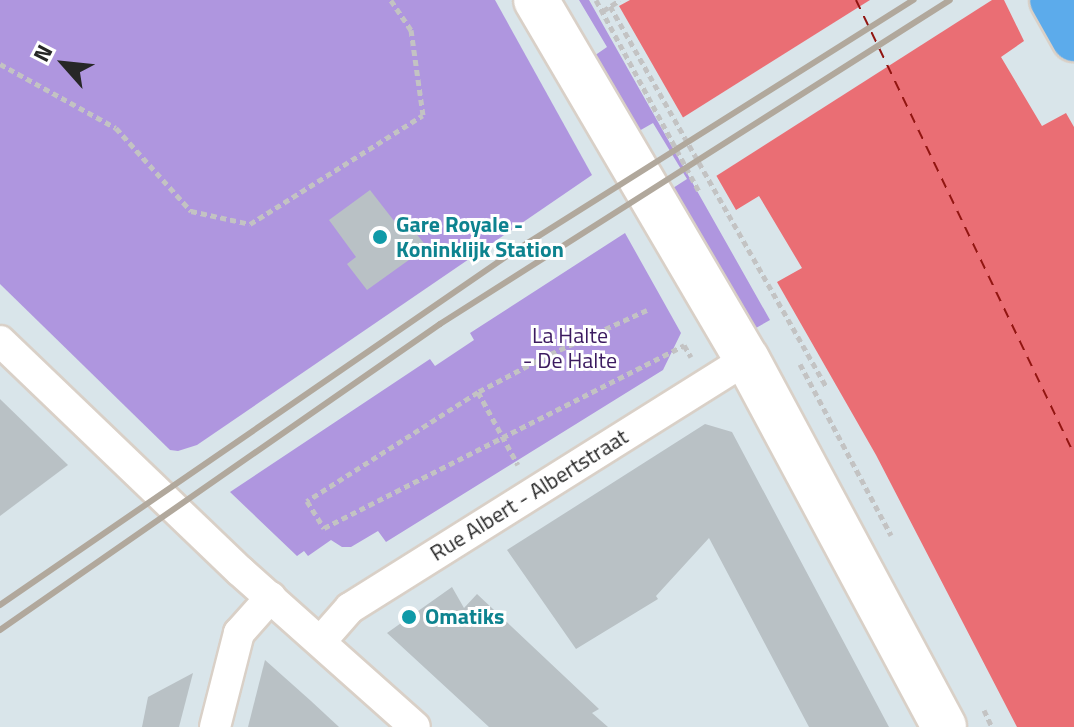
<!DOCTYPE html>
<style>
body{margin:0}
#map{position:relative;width:1074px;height:727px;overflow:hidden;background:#d9e5ea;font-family:"Titillium Web",sans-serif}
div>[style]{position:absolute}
.green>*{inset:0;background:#af96df}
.water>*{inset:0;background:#ea6e74}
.pier>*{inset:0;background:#d9e5ea}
.ferry>*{height:2px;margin-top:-1px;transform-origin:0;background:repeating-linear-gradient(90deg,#911511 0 10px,transparent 0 18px)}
.building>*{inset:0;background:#b9c1c5}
.path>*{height:5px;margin-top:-2.5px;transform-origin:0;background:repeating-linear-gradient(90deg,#c3c3c3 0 6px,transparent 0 10px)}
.roads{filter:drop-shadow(2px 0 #d9d0c7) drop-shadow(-2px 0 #d9d0c7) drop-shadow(0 2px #d9d0c7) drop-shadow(0 -2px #d9d0c7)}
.street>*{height:30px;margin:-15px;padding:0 15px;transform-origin:15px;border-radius:15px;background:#fff}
.secondary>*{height:44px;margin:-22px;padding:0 22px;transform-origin:22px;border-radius:22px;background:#fff}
.primary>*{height:44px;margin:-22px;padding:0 22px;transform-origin:22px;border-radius:22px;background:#5cabeb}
.rail>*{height:6px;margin:-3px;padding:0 3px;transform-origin:3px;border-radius:3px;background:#b1a89c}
.dots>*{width:22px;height:22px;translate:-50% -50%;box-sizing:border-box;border:4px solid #fff;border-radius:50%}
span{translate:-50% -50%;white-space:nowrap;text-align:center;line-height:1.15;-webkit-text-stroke:6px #fff;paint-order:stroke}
.culture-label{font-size:22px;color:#0d838f;font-weight:700}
.left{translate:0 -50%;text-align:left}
.park-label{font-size:22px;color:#3c1b60}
.street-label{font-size:22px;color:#272727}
.north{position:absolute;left:24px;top:24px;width:80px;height:80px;-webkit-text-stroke:6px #fff;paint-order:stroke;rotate:297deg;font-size:22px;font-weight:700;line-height:32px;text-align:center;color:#272727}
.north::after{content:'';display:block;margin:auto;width:28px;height:36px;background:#272727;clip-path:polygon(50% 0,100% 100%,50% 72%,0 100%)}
</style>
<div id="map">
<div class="green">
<div style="clip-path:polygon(0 0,495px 0,592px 175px,197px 445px,178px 451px,170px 450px,0 284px)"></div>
<div style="clip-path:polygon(579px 0,589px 0,770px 320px,756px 328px,673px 188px,687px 179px,653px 123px,639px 131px,594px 56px,607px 47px)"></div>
<div style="clip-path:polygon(625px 233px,681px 333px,663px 370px,386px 542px,378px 531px,351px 547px,342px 547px,331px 540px,308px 556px,304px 551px,297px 556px,230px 492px,430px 359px,435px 366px,474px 340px,470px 333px)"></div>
</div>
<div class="water">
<div style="clip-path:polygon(630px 0,1004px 0,1024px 41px,1001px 57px,1042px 126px,1066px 113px,1074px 127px,1074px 727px,1017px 727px,876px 455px,777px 282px,802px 268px,759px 196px,736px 210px,619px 6px)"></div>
</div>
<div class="pier">
<div style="clip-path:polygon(870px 0,992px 0,713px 178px,679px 120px)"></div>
</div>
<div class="ferry">
<div style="left:856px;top:0;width:504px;rotate:64.35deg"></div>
</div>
<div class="building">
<div style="clip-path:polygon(370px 190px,398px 226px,406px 221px,427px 247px,367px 290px,347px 264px,356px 257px,329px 220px)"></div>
<div style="clip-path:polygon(0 399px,68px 465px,0 516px)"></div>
<div style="clip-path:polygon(705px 424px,732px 432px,889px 727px,809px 727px,709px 538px,656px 596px,658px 599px,576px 649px,507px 550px)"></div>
<div style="clip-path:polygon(452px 587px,464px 608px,477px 594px,599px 709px,592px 713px,608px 727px,489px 727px,387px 633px)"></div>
<div style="clip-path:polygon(265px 660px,311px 701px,339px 727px,248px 727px)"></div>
<div style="clip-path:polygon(193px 673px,179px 727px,142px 727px,148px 697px)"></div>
</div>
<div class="path">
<div style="left:596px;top:0;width:219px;rotate:61.7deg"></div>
<div style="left:610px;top:6px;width:437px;rotate:60.4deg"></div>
<div style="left:603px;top:11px;width:20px;rotate:-33deg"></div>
<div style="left:0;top:64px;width:132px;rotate:28.9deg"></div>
<div style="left:116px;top:128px;width:112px;rotate:47.9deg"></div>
<div style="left:191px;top:211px;width:60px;rotate:12.4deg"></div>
<div style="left:250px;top:224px;width:204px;rotate:-32.2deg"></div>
<div style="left:423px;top:115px;width:86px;rotate:-98deg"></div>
<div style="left:411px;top:30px;width:36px;rotate:-124deg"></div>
<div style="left:647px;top:310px;width:111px;rotate:155.5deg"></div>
<div style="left:546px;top:356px;width:77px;rotate:152.1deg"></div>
<div style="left:478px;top:392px;width:203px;rotate:147.5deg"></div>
<div style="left:307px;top:501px;width:32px;rotate:58deg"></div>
<div style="left:324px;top:528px;width:404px;rotate:-26.9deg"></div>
<div style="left:684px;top:345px;width:14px;rotate:60deg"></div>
<div style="left:800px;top:364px;width:194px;rotate:62deg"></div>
<div style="left:478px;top:392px;width:83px;rotate:61.3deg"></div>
<div style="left:984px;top:710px;width:19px;rotate:65deg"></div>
</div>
<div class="roads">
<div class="street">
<div style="left:0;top:341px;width:332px;rotate:43.8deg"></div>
<div style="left:240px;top:571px;width:234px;rotate:41.7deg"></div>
<div style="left:321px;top:641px;width:44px;rotate:-48.7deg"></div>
<div style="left:350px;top:608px;width:469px;rotate:-32.1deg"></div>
<div style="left:215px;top:727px;width:97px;rotate:-75.7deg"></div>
<div style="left:239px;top:633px;width:48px;rotate:-48.4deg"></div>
</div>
<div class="secondary">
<div style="left:536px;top:0;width:416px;rotate:59.6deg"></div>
<div style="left:747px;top:359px;width:417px;rotate:61.8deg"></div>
</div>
<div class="primary">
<div style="left:1052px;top:0;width:45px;rotate:60.6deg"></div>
</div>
</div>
<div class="rail">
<div style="left:0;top:605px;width:619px;rotate:-34.54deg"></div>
<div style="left:510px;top:254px;width:477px;rotate:-32.2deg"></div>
<div style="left:0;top:630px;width:536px;rotate:-34.82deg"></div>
<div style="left:440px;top:324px;width:604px;rotate:-32.43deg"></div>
</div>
<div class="dots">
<div style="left:380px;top:237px;background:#0f9aa8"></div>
<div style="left:409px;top:617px;background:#0f9aa8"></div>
</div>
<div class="culture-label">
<span class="left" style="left:396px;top:237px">Gare Royale -<br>Koninklijk Station</span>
<span class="left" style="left:425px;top:617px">Omatiks</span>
</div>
<div class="park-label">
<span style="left:570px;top:348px">La Halte<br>- De Halte</span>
</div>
<div class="street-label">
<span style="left:529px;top:495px;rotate:-32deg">Rue Albert - Albertstraat</span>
</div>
<div class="north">N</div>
</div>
